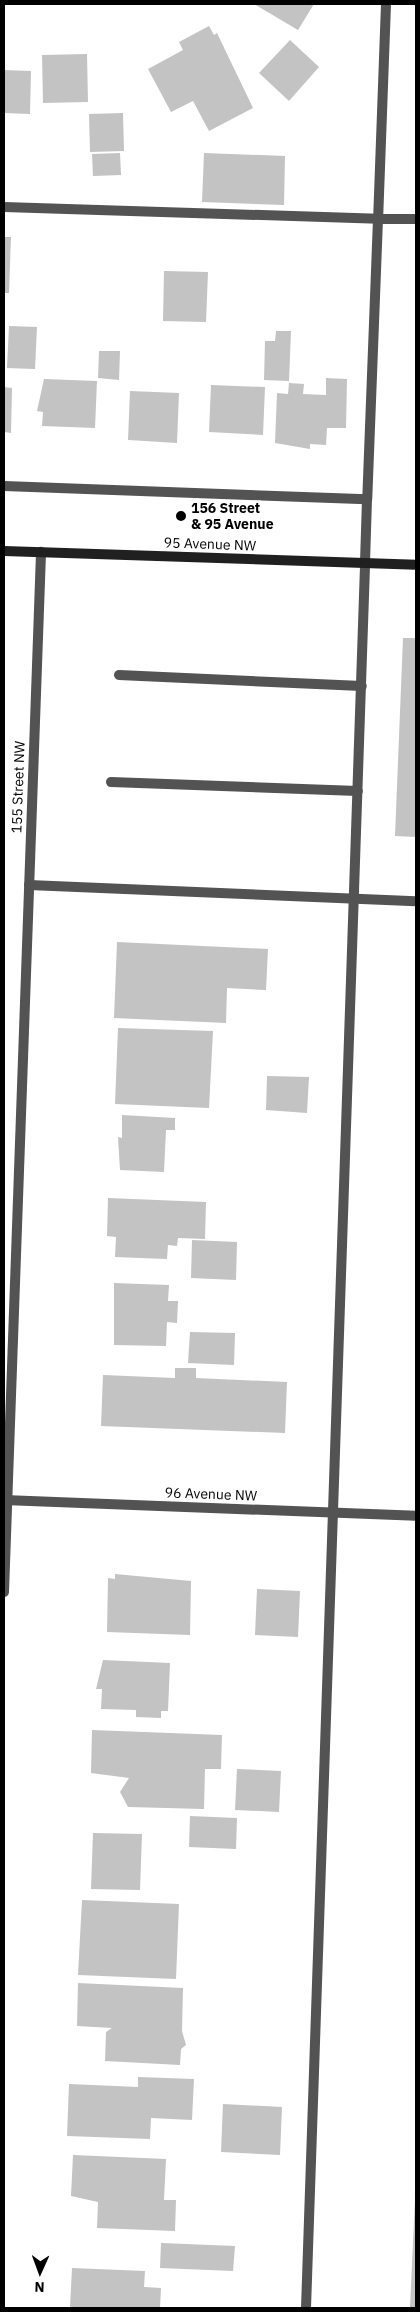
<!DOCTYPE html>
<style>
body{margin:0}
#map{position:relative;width:420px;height:2312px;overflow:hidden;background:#fff;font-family:"IBM Plex Sans",sans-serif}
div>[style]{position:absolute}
.building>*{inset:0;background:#c3c3c3}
.service>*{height:10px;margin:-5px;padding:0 5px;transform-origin:5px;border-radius:5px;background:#535353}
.minor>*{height:10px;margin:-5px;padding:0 5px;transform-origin:5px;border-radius:5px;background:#535353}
.secondary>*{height:10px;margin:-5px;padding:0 5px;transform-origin:5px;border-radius:5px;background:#202020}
.dots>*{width:14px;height:14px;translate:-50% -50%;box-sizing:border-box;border:2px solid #fff;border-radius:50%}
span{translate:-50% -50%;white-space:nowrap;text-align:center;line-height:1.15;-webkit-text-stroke:5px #fff;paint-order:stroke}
.poi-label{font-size:14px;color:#000;font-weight:700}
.left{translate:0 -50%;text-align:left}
.street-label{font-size:14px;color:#000}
.frame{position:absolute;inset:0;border:5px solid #000;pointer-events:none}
.north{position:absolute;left:15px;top:2247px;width:50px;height:50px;-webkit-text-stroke:4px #fff;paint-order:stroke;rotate:182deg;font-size:14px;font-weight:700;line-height:20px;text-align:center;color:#000}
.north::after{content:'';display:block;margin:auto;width:18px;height:22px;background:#000;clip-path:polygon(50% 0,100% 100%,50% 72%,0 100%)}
</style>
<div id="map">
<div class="building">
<div style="clip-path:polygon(254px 4px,314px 4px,298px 30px)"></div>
<div style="clip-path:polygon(209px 26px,214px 35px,217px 33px,253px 108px,209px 131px,193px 101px,171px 112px,148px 69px,183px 50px,179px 42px)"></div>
<div style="clip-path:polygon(290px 40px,319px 67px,289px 101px,259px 73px)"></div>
<div style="clip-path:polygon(87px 54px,88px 102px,43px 103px,42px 55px)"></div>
<div style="clip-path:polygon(4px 70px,31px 71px,30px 114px,4px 113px)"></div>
<div style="clip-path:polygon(123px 113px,124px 151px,90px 152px,89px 114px)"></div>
<div style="clip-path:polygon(120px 153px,121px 175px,93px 176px,92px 154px)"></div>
<div style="clip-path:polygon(204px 153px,285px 156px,284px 205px,202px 202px)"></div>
<div style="clip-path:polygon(4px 237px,11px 237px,9px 293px,4px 293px)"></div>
<div style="clip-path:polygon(164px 271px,208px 272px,206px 322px,163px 321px)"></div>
<div style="clip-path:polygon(9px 326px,37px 327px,35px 369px,7px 368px)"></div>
<div style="clip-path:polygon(276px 331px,291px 331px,289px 381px,264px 380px,265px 341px,275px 341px)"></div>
<div style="clip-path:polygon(99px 351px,120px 351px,119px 380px,98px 378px)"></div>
<div style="clip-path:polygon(326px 378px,347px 379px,346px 428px,327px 428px,326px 445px,310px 444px,310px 449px,275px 443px,277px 393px,288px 394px,289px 383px,304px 384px,303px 394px,326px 395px)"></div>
<div style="clip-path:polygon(44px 379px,97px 381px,95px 428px,42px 426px,43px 412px,37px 411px)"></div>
<div style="clip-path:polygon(211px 385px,265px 387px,263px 435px,209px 432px)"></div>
<div style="clip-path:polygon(4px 387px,12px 388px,11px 433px,4px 432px)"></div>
<div style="clip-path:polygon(130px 391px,179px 393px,177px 443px,128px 440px)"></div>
<div style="clip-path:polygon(403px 638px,416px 638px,416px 837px,395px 836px)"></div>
<div style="clip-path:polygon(117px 942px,268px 949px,266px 990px,227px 988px,226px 1023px,114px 1018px)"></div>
<div style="clip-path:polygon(118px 1028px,213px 1031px,209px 1108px,115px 1104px)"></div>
<div style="clip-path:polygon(267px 1076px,309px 1077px,307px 1113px,266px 1110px)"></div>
<div style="clip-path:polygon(122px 1115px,175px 1118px,175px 1130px,166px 1130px,164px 1172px,120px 1170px,118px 1137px,122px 1138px)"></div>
<div style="clip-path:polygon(108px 1198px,206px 1202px,205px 1239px,178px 1238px,177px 1246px,168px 1245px,167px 1259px,115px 1257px,116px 1237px,107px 1236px)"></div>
<div style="clip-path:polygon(192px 1240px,237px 1242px,236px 1280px,191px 1278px)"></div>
<div style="clip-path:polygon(114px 1283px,169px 1285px,168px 1301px,178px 1301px,177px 1323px,167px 1322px,166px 1346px,114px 1345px)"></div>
<div style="clip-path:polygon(190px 1332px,235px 1333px,234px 1365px,188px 1363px)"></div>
<div style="clip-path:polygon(175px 1368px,196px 1368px,196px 1378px,287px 1382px,285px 1433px,101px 1426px,103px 1375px,175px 1378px)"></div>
<div style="clip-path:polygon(115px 1574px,191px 1581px,190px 1635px,107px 1632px,108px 1578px,115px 1579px)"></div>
<div style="clip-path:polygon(257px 1589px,300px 1591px,298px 1637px,255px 1635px)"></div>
<div style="clip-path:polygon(103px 1660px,170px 1663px,168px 1711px,161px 1711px,161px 1718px,136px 1717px,136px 1710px,101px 1709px,102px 1689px,96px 1689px)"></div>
<div style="clip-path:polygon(92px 1730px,222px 1735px,221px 1769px,205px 1769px,204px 1809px,128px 1807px,120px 1792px,129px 1778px,91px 1773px)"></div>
<div style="clip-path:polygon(237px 1769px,281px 1771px,279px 1812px,235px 1810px)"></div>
<div style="clip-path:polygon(190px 1816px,237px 1818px,236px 1849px,189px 1847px)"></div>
<div style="clip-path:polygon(93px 1833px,142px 1834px,140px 1890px,91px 1889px)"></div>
<div style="clip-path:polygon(82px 1900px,179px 1904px,176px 1979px,78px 1975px)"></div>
<div style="clip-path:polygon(78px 1983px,183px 1988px,182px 2031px,186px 2045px,181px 2049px,180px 2065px,105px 2061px,106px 2032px,112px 2028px,77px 2026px)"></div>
<div style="clip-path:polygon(138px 2077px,194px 2079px,192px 2120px,151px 2118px,150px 2139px,67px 2136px,69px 2084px,138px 2087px)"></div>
<div style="clip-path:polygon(223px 2104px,282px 2107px,280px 2155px,221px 2152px)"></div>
<div style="clip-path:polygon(73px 2155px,166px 2159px,164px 2200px,176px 2200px,175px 2231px,97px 2228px,98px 2202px,71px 2196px)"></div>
<div style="clip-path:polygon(415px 2198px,416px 2308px,410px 2308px)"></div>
<div style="clip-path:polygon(161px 2243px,235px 2246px,233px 2271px,160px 2268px)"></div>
<div style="clip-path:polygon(72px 2268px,145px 2271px,144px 2287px,161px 2288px,160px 2308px,70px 2308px)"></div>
</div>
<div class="service">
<div style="left:386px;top:4px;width:215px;rotate:92.1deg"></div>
<div style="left:378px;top:219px;width:38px"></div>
<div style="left:4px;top:207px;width:374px;rotate:1.8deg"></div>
<div style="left:378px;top:219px;width:280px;rotate:92.2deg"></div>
<div style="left:119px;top:675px;width:243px;rotate:2.6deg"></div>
<div style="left:111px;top:782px;width:247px;rotate:2.1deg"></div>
<div style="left:29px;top:885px;width:387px;rotate:2.4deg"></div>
<div style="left:306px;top:2308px;width:1746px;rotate:-88.06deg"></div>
</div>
<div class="minor">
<div style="left:4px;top:486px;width:363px;rotate:2.1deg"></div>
<div style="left:367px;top:499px;width:64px;rotate:91.8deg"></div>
<div style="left:4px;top:1500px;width:412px;rotate:2.2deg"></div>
<div style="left:4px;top:1592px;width:1041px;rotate:-87.96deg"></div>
</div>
<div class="secondary">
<div style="left:4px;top:551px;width:412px;rotate:1.9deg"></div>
</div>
<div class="dots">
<div style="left:181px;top:516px;background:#000"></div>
</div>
<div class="poi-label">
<span class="left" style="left:191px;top:516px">156 Street<br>&amp; 95 Avenue</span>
</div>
<div class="street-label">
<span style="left:210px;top:544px;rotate:2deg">95 Avenue NW</span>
<span style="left:18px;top:787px;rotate:-88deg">155 Street NW</span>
<span style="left:211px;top:1494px;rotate:2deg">96 Avenue NW</span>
</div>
<div class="frame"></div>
<div class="north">N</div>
</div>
